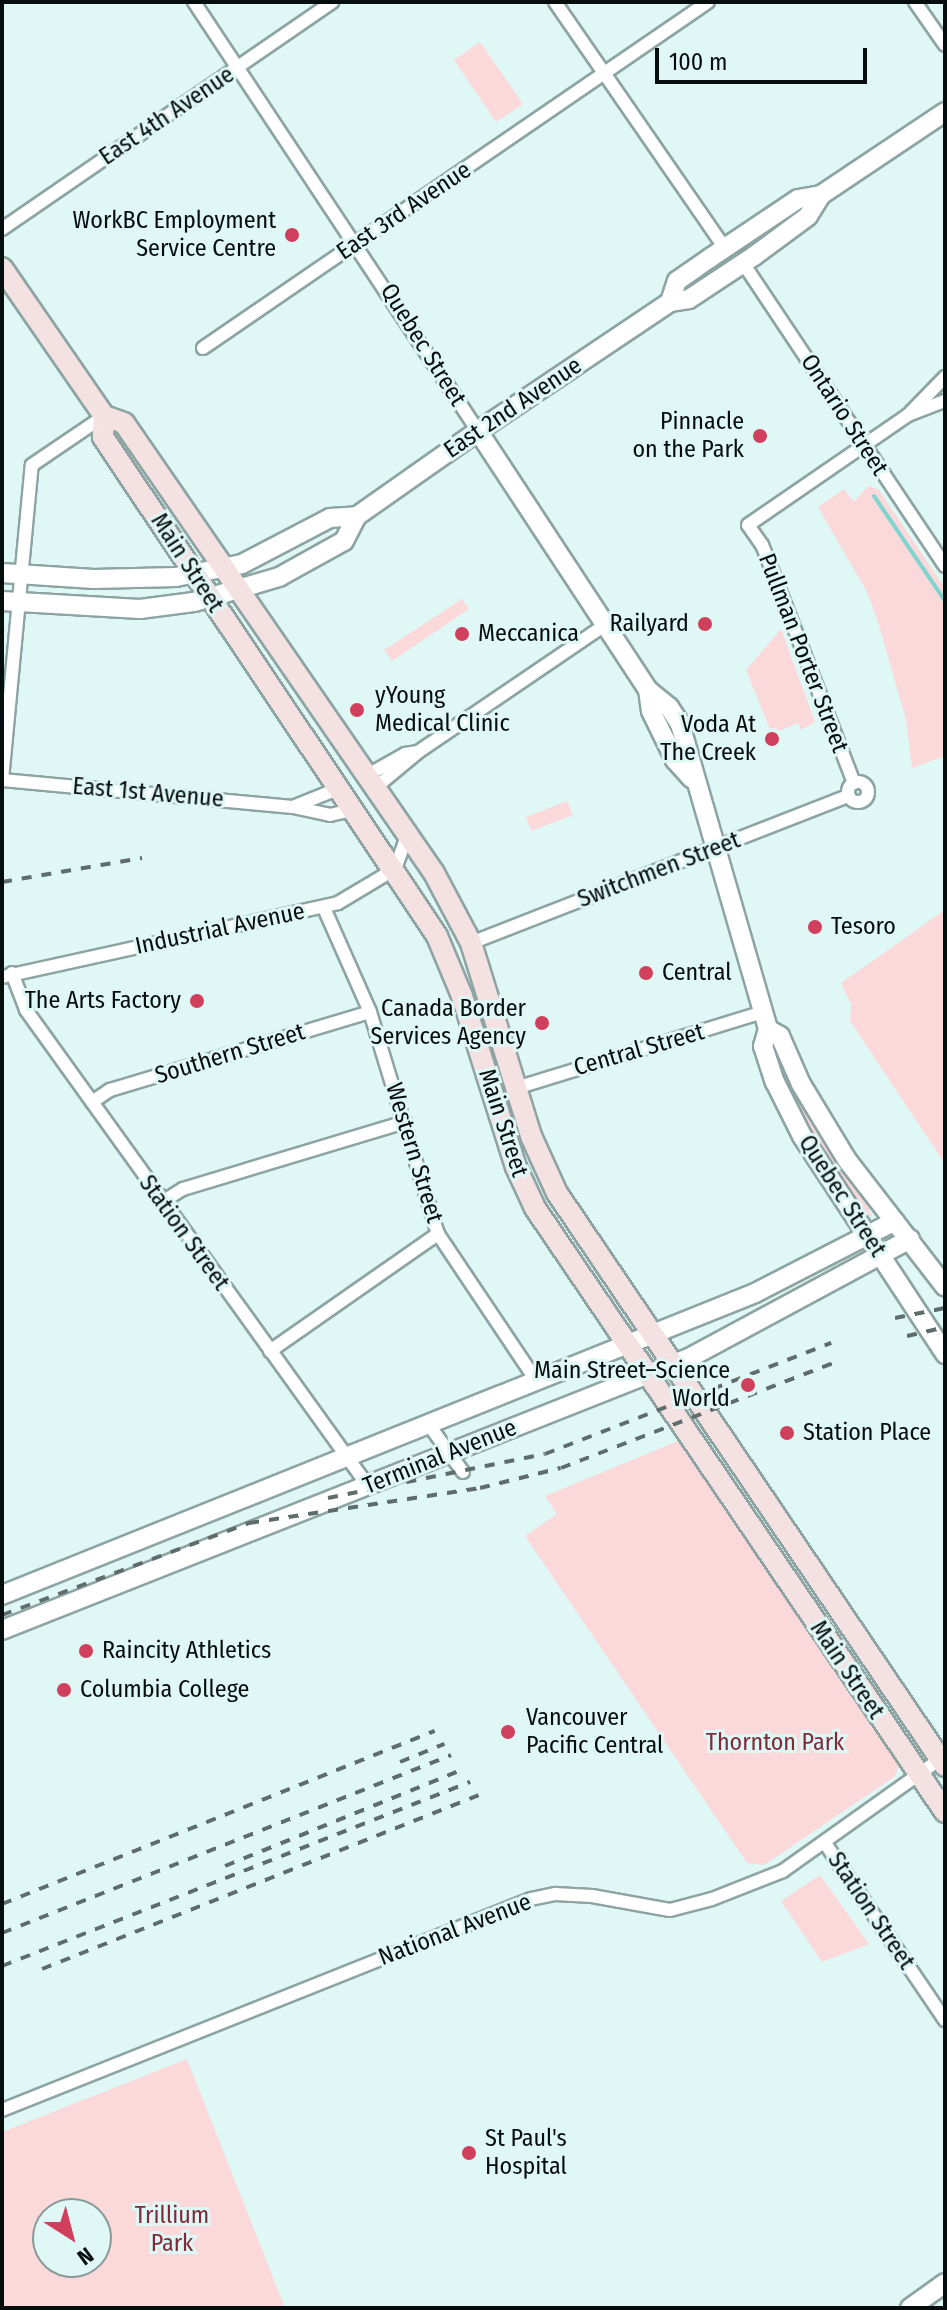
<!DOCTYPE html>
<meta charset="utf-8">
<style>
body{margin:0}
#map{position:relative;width:947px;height:2310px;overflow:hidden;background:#dff7f5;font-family:"Fira Sans Condensed",sans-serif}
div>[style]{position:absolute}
.green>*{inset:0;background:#fbd8da}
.stream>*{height:4px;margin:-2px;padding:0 2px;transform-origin:2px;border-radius:2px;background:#7ed4cf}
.roads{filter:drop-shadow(2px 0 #8da4a3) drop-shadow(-2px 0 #8da4a3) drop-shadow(0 2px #8da4a3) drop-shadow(0 -2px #8da4a3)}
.minor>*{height:12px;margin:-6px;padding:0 6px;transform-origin:6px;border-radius:6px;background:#fff}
.minor>.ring{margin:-6px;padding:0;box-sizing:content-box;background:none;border:12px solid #fff;border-radius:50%}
.secondary>*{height:18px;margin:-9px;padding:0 9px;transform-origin:9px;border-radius:9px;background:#fff}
.primary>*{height:20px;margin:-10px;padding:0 10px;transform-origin:10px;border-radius:10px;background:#f4e2e3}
.rail>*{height:4px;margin-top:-2px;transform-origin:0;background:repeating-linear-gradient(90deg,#5e6c6b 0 10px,transparent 0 20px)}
.dots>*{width:22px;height:22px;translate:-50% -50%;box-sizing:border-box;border:4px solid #dff7f5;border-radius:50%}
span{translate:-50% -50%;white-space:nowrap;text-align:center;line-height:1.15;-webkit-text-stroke:6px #dff7f5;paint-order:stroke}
.street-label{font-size:24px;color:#060e0d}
.poi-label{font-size:24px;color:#060e0d}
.right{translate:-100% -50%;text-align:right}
.left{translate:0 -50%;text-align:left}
.park-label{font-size:24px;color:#7f2c3a}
.frame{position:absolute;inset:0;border:4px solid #060e0d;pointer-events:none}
.north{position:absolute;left:32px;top:2198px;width:80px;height:80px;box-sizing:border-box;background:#dff7f5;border:2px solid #889a98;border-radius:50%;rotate:144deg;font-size:22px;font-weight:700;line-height:32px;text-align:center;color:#060e0d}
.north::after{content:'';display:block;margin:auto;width:28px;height:36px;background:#d0405c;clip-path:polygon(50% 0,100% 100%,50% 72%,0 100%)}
.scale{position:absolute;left:655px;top:48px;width:212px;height:36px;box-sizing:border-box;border:4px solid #060e0d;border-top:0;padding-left:10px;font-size:24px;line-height:28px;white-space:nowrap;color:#060e0d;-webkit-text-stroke:6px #dff7f5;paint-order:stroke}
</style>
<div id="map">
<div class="green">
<div style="clip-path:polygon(480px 42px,523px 104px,496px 122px,454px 60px)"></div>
<div style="clip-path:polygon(868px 486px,878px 489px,945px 588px,945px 756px,912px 768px,906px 720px,879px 625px,867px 592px,818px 507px,844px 489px,854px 502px)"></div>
<div style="clip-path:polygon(462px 599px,469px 609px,392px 661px,384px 650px)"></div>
<div style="clip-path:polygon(781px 629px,815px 722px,801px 730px,798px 723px,772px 734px,746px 670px)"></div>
<div style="clip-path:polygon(567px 801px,573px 815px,531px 831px,526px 817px)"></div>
<div style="clip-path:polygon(945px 910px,945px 1164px,850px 1021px,851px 1004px,841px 983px)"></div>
<div style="clip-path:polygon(801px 1102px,865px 1201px,872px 1216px,867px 1217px,820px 1146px,797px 1106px)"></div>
<div style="clip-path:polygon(678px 1441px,899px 1766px,894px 1777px,764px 1865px,747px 1863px,525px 1536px,557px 1514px,545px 1496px)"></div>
<div style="clip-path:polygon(820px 1875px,869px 1944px,822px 1962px,781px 1901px)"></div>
<div style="clip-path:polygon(evenodd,187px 2059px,285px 2308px,2px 2308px,2px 2132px,187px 2059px,96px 2214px,96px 2262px,48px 2262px,48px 2214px,96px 2214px)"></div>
</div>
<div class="stream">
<div style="left:874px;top:496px;width:127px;rotate:55.9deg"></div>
</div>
<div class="roads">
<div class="minor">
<div style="left:194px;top:2px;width:514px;rotate:56.5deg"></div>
<div style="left:555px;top:2px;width:299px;rotate:55.4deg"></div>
<div style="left:915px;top:2px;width:52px;rotate:55.1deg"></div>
<div style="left:2px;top:229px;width:401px;rotate:-34.5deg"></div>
<div style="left:743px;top:263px;width:364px;rotate:56.3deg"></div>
<div style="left:203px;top:348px;width:612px;rotate:-34.42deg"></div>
<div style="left:911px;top:412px;width:49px;rotate:-45.8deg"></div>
<div style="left:366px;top:776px;width:45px;rotate:-29.4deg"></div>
<div style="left:405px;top:754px;width:13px;rotate:-9deg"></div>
<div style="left:2px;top:780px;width:316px;rotate:-84.6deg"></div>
<div style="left:32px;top:465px;width:87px;rotate:-34.2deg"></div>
<div style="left:2px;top:780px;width:292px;rotate:5.3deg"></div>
<div style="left:293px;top:807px;width:38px;rotate:12deg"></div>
<div style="left:330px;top:815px;width:26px;rotate:-13deg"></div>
<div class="ring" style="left:848px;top:782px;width:8px;height:8px"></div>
<div style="left:854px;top:783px;width:255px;rotate:-111.1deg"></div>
<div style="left:762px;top:545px;width:24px;rotate:-125deg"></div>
<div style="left:748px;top:525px;width:194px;rotate:-34.5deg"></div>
<div style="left:908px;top:415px;width:40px;rotate:-21deg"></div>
<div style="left:375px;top:788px;width:56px;rotate:-39.9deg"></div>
<div style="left:418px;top:752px;width:227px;rotate:-34.2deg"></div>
<div style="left:295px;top:806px;width:48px;rotate:-21.8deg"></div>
<div style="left:324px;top:908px;width:114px;rotate:66.1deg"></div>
<div style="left:370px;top:1012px;width:232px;rotate:73deg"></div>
<div style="left:438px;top:1234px;width:178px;rotate:56.2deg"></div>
<div style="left:471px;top:943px;width:405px;rotate:-21.3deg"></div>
<div style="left:12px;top:973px;width:40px;rotate:69deg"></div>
<div style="left:26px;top:1010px;width:586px;rotate:54.3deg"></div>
<div style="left:2px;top:977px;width:344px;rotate:-12.4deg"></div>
<div style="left:338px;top:903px;width:66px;rotate:-30.8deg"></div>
<div style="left:395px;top:869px;width:37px;rotate:-70deg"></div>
<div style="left:516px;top:1088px;width:258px;rotate:-17.1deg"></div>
<div style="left:92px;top:1102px;width:22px;rotate:-34deg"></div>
<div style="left:110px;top:1090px;width:271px;rotate:-16.7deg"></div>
<div style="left:162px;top:1202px;width:25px;rotate:-32deg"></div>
<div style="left:183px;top:1189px;width:232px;rotate:-16.8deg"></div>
<div style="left:270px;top:1351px;width:205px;rotate:-34.9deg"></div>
<div style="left:429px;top:1425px;width:58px;rotate:54.1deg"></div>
<div style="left:825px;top:1843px;width:214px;rotate:55.9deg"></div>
<div style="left:2px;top:2110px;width:570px;rotate:-21.75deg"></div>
<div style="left:531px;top:1899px;width:25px;rotate:-12deg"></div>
<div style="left:555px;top:1894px;width:37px;rotate:3deg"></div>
<div style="left:592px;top:1896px;width:79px;rotate:10.2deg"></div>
<div style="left:670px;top:1910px;width:43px;rotate:-14.7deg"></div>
<div style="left:712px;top:1899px;width:76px;rotate:-21.5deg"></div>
<div style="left:783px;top:1871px;width:198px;rotate:-35.5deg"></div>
</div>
<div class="secondary">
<div style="left:670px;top:302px;width:22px;rotate:-72deg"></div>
<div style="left:677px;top:281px;width:40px;rotate:-34.9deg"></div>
<div style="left:710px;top:258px;width:106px;rotate:-33.8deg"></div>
<div style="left:798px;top:199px;width:23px;rotate:-10deg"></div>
<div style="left:821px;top:195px;width:149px;rotate:-33.8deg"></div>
<div style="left:478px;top:431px;width:310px;rotate:56.7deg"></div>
<div style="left:648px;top:690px;width:27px;rotate:39deg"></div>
<div style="left:669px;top:707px;width:20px;rotate:57deg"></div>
<div style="left:680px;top:724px;width:317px;rotate:73.9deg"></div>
<div style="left:768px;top:1029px;width:18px;rotate:106deg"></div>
<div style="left:763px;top:1046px;width:38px;rotate:72deg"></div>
<div style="left:775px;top:1082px;width:60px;rotate:63.4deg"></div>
<div style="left:802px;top:1136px;width:261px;rotate:56.7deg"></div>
<div style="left:2px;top:573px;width:92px;rotate:3.7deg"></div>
<div style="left:94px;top:579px;width:82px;rotate:-1.4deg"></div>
<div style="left:176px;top:577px;width:67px;rotate:-11.1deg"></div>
<div style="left:242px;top:564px;width:99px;rotate:-27.6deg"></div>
<div style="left:330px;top:518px;width:27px;rotate:-4deg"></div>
<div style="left:2px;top:601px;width:138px;rotate:3.3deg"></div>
<div style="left:140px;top:609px;width:54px;rotate:-7.4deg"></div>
<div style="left:194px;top:602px;width:89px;rotate:-16.4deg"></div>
<div style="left:279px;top:577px;width:74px;rotate:-29deg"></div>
<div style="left:344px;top:541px;width:28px;rotate:-63deg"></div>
<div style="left:357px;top:516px;width:148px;rotate:-35.1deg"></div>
<div style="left:478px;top:431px;width:231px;rotate:-33.9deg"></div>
<div style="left:670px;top:302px;width:19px;rotate:-9deg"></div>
<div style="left:689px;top:299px;width:78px;rotate:-33.5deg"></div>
<div style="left:754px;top:256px;width:67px;rotate:-36.5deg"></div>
<div style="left:808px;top:216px;width:25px;rotate:-58deg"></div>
<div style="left:648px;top:690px;width:21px;rotate:82deg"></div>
<div style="left:651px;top:711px;width:55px;rotate:63.9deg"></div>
<div style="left:675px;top:760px;width:25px;rotate:48deg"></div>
<div style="left:768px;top:1029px;width:14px;rotate:30deg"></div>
<div style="left:780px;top:1036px;width:52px;rotate:66.4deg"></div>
<div style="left:801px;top:1084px;width:89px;rotate:58.8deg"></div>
<div style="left:847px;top:1160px;width:160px;rotate:52.3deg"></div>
<div style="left:2px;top:1595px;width:811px;rotate:-21.85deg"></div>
<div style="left:755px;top:1293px;width:157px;rotate:-27.2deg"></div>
<div style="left:2px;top:1630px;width:739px;rotate:-21.6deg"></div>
<div style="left:689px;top:1358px;width:251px;rotate:-28.3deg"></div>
<div style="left:910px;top:2308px;width:43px;rotate:-35.5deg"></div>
</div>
<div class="primary">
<div style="left:2px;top:268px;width:180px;rotate:55.4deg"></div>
<div style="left:104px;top:416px;width:21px;rotate:19deg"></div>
<div style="left:124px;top:423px;width:546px;rotate:55.44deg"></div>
<div style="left:434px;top:873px;width:79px;rotate:62.1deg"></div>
<div style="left:471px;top:943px;width:202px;rotate:72.7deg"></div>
<div style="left:531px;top:1136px;width:63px;rotate:65.5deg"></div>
<div style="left:557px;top:1193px;width:692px;rotate:55.9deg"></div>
<div style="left:104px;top:416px;width:21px;rotate:93deg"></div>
<div style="left:103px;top:437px;width:600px;rotate:56.2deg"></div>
<div style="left:437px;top:936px;width:65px;rotate:67.4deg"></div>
<div style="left:462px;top:996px;width:179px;rotate:72.5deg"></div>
<div style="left:516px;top:1167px;width:45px;rotate:65.1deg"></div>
<div style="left:535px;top:1208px;width:730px;rotate:55.83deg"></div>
</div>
</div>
<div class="rail">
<div style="left:2px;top:882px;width:142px;rotate:-9.7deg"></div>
<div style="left:895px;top:1318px;width:51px;rotate:-11.3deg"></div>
<div style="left:907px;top:1336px;width:39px;rotate:-13deg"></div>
<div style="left:328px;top:1498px;width:221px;rotate:-11.5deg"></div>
<div style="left:545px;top:1454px;width:307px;rotate:-21.2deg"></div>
<div style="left:2px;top:1615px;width:264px;rotate:-20.4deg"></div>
<div style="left:249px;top:1523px;width:234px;rotate:-8.6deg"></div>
<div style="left:480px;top:1488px;width:83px;rotate:-13.9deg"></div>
<div style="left:561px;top:1468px;width:297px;rotate:-21.1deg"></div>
<div style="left:400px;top:1762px;width:48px;rotate:-22.2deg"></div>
<div style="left:225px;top:1866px;width:256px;rotate:-22.1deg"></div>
<div style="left:2px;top:1904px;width:466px;rotate:-21.8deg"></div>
<div style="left:2px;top:1933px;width:483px;rotate:-21.6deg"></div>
<div style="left:2px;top:1966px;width:503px;rotate:-21.46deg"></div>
<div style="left:42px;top:1969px;width:470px;rotate:-21.7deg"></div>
</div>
<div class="dots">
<div style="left:292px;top:235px;background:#d0405c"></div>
<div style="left:760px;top:436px;background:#d0405c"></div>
<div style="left:705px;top:624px;background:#d0405c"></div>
<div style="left:462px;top:634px;background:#d0405c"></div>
<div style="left:357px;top:710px;background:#d0405c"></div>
<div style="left:772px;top:739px;background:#d0405c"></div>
<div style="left:815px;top:927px;background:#d0405c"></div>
<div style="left:646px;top:973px;background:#d0405c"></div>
<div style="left:197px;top:1001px;background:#d0405c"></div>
<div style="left:542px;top:1023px;background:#d0405c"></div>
<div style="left:748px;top:1385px;background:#d0405c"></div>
<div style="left:787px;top:1433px;background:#d0405c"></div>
<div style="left:86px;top:1651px;background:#d0405c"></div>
<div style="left:64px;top:1690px;background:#d0405c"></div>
<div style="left:508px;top:1732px;background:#d0405c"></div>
<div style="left:469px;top:2153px;background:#d0405c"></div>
</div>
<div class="street-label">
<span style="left:167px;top:116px;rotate:-34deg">East 4th Avenue</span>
<span style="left:404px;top:211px;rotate:-34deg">East 3rd Avenue</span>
<span style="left:423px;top:345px;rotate:58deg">Quebec Street</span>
<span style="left:513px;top:408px;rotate:-34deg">East 2nd Avenue</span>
<span style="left:844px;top:415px;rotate:57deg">Ontario Street</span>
<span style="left:187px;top:563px;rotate:57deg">Main Street</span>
<span style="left:803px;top:653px;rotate:69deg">Pullman Porter Street</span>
<span style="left:148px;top:793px;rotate:5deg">East 1st Avenue</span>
<span style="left:659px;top:870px;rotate:-21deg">Switchmen Street</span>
<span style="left:220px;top:929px;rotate:-12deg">Industrial Avenue</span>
<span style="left:639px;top:1050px;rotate:-16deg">Central Street</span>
<span style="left:230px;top:1054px;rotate:-17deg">Southern Street</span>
<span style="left:503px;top:1123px;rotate:72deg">Main Street</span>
<span style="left:414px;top:1153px;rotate:73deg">Western Street</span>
<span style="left:842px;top:1196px;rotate:57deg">Quebec Street</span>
<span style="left:184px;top:1233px;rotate:54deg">Station Street</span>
<span style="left:440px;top:1457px;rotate:-22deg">Terminal Avenue</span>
<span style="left:847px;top:1670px;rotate:56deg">Main Street</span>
<span style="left:871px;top:1911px;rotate:56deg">Station Street</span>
<span style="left:455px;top:1930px;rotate:-21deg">National Avenue</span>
</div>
<div class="poi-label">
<span class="right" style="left:276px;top:235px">WorkBC Employment<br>Service Centre</span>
<span class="right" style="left:744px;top:436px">Pinnacle<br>on the Park</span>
<span class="right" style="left:689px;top:624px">Railyard</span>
<span class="left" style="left:478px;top:634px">Meccanica</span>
<span class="left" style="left:375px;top:710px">yYoung<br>Medical Clinic</span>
<span class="right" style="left:756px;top:739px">Voda At<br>The Creek</span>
<span class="left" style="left:831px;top:927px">Tesoro</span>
<span class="left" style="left:662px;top:973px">Central</span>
<span class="right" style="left:181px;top:1001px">The Arts Factory</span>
<span class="right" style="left:526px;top:1023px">Canada Border<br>Services Agency</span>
<span class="right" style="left:730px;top:1385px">Main Street–Science<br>World</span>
<span class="left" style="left:803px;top:1433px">Station Place</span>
<span class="left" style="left:102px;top:1651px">Raincity Athletics</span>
<span class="left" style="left:80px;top:1690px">Columbia College</span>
<span class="left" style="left:526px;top:1732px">Vancouver<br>Pacific Central</span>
<span class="left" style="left:485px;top:2153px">St Paul's<br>Hospital</span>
</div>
<div class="park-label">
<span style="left:775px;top:1743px">Thornton Park</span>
<span style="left:172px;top:2230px">Trillium<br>Park</span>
</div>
<div class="frame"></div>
<div class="north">N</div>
<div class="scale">100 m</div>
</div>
